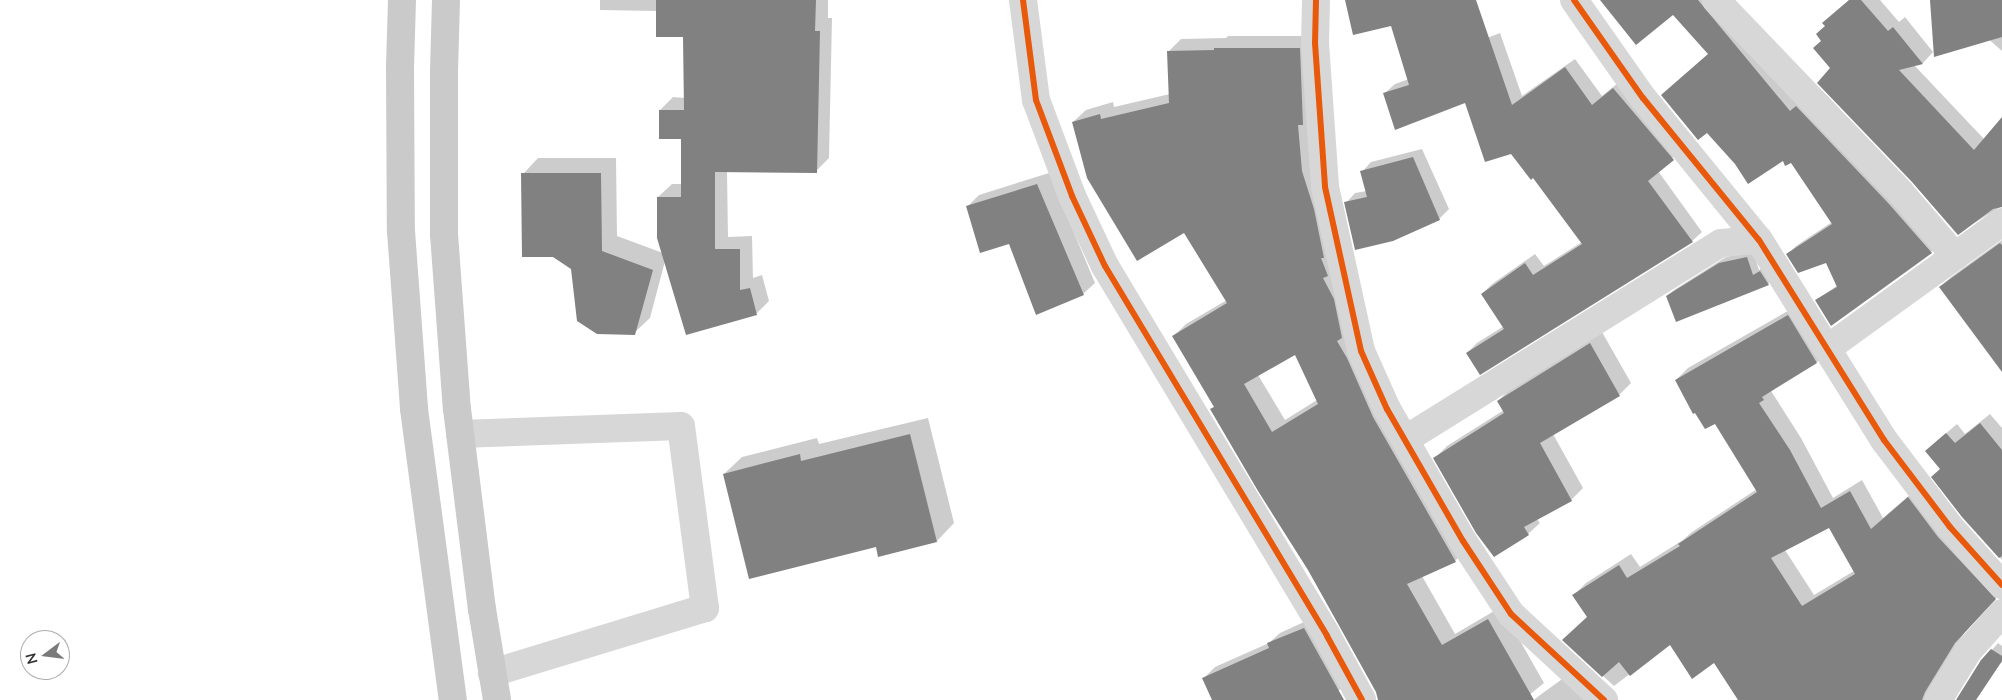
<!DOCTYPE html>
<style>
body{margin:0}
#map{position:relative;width:2002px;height:700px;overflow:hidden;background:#fff;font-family:Lato,sans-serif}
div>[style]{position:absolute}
.shadow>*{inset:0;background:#0003}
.building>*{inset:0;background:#818181}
.minor>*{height:28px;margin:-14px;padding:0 14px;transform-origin:14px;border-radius:14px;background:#d7d7d7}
.primary>*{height:28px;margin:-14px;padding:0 14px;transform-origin:14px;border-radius:14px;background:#cacaca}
.cycleway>*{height:6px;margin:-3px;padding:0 3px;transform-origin:3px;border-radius:3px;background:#e8590c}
span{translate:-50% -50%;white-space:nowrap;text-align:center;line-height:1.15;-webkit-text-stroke:5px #fff;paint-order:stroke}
.north{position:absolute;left:20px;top:630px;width:50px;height:50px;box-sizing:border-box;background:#fff;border:1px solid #adadad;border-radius:50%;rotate:255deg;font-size:14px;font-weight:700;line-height:20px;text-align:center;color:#333}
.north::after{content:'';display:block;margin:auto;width:18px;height:22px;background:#7a7a7a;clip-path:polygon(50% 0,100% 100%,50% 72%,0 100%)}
</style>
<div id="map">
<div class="shadow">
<div style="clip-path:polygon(600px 0,828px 0,828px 18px,832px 18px,829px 158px,816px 171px,727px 171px,728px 237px,752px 236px,753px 278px,762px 275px,769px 301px,756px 314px,665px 261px,650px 318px,634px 333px,572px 269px,523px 174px,538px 158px,616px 158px,617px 236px,663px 253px,658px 197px,672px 184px,682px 184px,682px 138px,660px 110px,673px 97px,685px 98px,685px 36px,657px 11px,600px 10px)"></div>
<div style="clip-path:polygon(1347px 0,1475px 0,1487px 38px,1500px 33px,1522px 96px,1575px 59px,1602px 96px,1623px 79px,1682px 149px,1658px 171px,1702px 232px,1692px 241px,1467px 353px,1477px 343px,1504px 326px,1482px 294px,1492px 284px,1535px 254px,1544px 266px,1582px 242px,1534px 177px,1466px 101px,1385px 93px,1395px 84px,1409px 79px,1392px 25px)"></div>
<div style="clip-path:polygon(1602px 0,1713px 0,1940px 244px,1931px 252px,1816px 300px,1838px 285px,1826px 261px,1788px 254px,1796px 246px,1832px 222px,1792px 161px,1784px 159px,1736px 163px,1707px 131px,1709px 54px,1673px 13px)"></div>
<div style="clip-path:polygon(1849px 0,1880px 0,1899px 22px,1905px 17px,1933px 52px,1923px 63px,1914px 65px,1984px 139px,2002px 119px,2002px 206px,1958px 233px,1832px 68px,1822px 40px)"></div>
<div style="clip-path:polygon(1944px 0,2002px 0,2002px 51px)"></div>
<div style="clip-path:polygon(evenodd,1228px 36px,1312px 36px,1354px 324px,1467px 548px,1455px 561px,1422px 576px,1455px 634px,1501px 607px,1544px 683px,1523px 700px,1386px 700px,1212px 409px,1215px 406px,1174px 336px,1186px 324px,1227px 300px,1184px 231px,1073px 122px,1086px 110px,1113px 102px,1114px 107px,1170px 94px,1168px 52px,1181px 39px,1226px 38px,1228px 36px,1296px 353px,1317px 400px,1285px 420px,1258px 375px,1296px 353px)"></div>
<div style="clip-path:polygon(1422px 149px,1449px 209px,1439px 219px,1346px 203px,1355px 193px,1367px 191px,1362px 172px,1371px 162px)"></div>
<div style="clip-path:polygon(1049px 173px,1095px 283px,1083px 294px,1010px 243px,967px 207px,979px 195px)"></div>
<div style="clip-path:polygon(2002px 240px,2002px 337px,1940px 287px,1951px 277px)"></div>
<div style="clip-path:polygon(1753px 251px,1759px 270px,1766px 265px,1774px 278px,1768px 284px,1667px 296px,1674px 290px,1726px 257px)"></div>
<div style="clip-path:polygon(evenodd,1800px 304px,1828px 350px,1817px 362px,1771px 391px,1801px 438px,1833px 498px,1862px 480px,1883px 518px,1920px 486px,2002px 591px,1968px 627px,1936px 679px,1940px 700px,1740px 700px,1715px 662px,1670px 643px,1614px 686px,1564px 640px,1588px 617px,1574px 595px,1586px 583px,1631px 554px,1640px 567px,1683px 540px,1692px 532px,1757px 489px,1715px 422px,1676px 380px,1688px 368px,1800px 304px,1830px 526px,1854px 571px,1814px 595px,1785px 550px,1830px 526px)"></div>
<div style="clip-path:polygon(1602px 332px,1631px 383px,1619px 395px,1553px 434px,1583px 488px,1571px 500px,1537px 519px,1540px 523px,1528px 534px,1435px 458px,1447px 446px,1504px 410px,1498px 401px,1510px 389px)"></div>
<div style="clip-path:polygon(1990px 414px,2002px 428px,2002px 560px,1963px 516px,1941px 468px,1937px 441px,1957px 424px,1965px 434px)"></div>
<div style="clip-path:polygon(928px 418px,954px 523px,937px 541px,724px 474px,742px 457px,817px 438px,819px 444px)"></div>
<div style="clip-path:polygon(1315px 617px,1350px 680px,1338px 691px,1342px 700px,1213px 700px,1204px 678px,1215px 667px,1269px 643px,1280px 633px)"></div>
<div style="clip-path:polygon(1998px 643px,2002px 646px,2002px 662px,1966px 687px,1982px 661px)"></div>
<div style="clip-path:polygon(1569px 674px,1597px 700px,1534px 700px,1536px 698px)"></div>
</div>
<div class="building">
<div style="clip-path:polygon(656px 0,816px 0,815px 31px,820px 31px,817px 173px,715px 172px,715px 249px,740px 249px,740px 290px,750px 288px,757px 315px,686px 335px,657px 238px,657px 197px,681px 197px,681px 139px,659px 139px,659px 110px,684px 110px,683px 37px,656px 37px)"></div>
<div style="clip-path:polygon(1345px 0,1476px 0,1512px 105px,1565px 67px,1592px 105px,1613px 88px,1674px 160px,1648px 181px,1693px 242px,1480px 375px,1466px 353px,1504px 329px,1481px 294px,1525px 263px,1533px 275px,1582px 244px,1533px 178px,1531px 180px,1511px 154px,1485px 162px,1465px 103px,1395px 130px,1383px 93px,1409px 85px,1391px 26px,1353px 35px)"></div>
<div style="clip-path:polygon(1600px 0,1698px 0,1790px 111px,1796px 106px,1889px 204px,1932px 253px,1831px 326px,1815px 300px,1837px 287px,1826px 263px,1798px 273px,1786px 254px,1832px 224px,1791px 163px,1785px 166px,1783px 161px,1748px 184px,1735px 164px,1707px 133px,1698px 140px,1661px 95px,1708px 54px,1673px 15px,1636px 45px)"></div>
<div style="clip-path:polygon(1849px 0,1861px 0,1888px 31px,1893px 27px,1923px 64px,1899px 70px,1974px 150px,2002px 117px,2002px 207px,1993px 209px,1958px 235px,1912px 182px,1817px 83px,1830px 68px,1813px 48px,1821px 41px,1816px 34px,1825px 26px,1822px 23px)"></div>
<div style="clip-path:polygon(1930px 0,2002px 0,2002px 37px,1934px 57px)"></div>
<div style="clip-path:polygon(evenodd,1214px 48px,1300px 48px,1303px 125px,1298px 125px,1302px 171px,1314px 209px,1324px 258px,1321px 258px,1328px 276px,1323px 278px,1334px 299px,1342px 338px,1337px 341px,1347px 358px,1373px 417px,1456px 562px,1407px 584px,1442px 645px,1488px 619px,1534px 700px,1378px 700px,1376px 692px,1308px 570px,1258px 491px,1210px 409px,1214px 407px,1172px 336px,1227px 303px,1184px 233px,1137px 261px,1087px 178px,1072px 122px,1100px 114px,1101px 119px,1169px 103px,1167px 51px,1214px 50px,1214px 48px,1295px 355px,1318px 404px,1272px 432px,1244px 384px,1295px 355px)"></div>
<div style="clip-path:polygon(1413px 157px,1440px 220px,1393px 241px,1355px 250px,1344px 202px,1367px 197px,1360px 171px)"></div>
<div style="clip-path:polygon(521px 173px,601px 173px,602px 251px,653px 270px,635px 335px,597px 334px,577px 321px,571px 269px,553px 257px,522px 257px)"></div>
<div style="clip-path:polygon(1037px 184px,1084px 295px,1036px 315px,1009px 244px,980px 253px,966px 206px)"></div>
<div style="clip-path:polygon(2000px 243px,2002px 245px,2002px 372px,1939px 287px)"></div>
<div style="clip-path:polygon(1747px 257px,1753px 275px,1760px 271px,1769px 285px,1676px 322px,1666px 296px,1719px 263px)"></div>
<div style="clip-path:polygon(evenodd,1788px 315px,1817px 363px,1762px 397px,1764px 400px,1759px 403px,1790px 450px,1821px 508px,1850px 491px,1871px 529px,1908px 497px,1938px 537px,1996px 599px,1955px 643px,1925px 692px,1922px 700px,1738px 700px,1714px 663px,1692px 679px,1670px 645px,1630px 676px,1619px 662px,1602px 677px,1562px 640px,1587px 617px,1572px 595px,1619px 565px,1627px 578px,1680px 546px,1678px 544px,1757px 492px,1715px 424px,1705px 429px,1695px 413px,1693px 414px,1675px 380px,1788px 315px,1829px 528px,1855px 574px,1802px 606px,1771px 558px,1829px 528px)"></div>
<div style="clip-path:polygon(1590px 343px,1620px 396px,1540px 443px,1572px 501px,1524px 527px,1529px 535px,1494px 557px,1476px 533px,1433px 458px,1504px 413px,1497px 401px)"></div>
<div style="clip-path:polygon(1980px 423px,2002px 450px,2002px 556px,1999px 558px,1962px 517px,1931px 477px,1940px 469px,1925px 451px,1946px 433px,1955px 443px)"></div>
<div style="clip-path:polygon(910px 434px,937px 542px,878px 557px,876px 547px,749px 579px,723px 474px,800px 454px,801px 461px)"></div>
<div style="clip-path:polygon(1304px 628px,1344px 700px,1212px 700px,1202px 678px,1269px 648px,1267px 643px)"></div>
<div style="clip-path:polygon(1991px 649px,2002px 656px,2002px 661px,1976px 700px,1956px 700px,1981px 660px)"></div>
</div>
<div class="minor">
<div style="left:1023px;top:0;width:101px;rotate:82.6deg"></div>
<div style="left:1036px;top:100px;width:103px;rotate:69.4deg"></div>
<div style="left:1072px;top:196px;width:77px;rotate:64.8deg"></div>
<div style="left:1105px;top:266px;width:431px;rotate:59deg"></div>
<div style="left:1327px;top:636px;width:73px;rotate:61.3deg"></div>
<div style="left:1316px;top:0;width:43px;rotate:91.3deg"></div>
<div style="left:1315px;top:43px;width:144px;rotate:86deg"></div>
<div style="left:1325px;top:187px;width:168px;rotate:77.6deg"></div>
<div style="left:1361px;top:351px;width:64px;rotate:65.9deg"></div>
<div style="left:1387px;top:409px;width:152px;rotate:60.1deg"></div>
<div style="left:1463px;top:541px;width:87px;rotate:56.7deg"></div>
<div style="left:1511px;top:614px;width:127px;rotate:42.8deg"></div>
<div style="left:1574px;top:0;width:120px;rotate:54.9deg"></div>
<div style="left:1643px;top:98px;width:183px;rotate:50.8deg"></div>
<div style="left:1759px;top:240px;width:236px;rotate:58deg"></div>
<div style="left:1884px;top:440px;width:109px;rotate:52.8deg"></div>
<div style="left:1950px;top:527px;width:78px;rotate:48.1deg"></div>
<div style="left:1716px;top:0;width:267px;rotate:46.2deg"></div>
<div style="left:1901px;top:193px;width:83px;rotate:49.4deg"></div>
<div style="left:1828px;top:348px;width:215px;rotate:-35.9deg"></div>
<div style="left:460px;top:434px;width:221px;rotate:-2.1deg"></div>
<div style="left:681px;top:426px;width:184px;rotate:82.5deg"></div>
<div style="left:705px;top:608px;width:223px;rotate:163deg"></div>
<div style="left:1406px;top:439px;width:371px;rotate:-31.9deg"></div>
<div style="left:1721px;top:243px;width:38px;rotate:-5deg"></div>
<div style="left:1938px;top:700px;width:57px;rotate:-58.5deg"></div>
<div style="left:1968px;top:651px;width:51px;rotate:-48.2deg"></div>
</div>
<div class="primary">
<div style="left:402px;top:0;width:66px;rotate:91.7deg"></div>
<div style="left:400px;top:66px;width:165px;rotate:89.7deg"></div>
<div style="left:401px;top:231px;width:178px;rotate:85.8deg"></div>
<div style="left:414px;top:409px;width:294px;rotate:82.4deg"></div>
<div style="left:446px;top:0;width:71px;rotate:91.6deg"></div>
<div style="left:444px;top:71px;width:163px;rotate:90deg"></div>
<div style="left:444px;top:234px;width:175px;rotate:85.8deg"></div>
<div style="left:457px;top:409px;width:202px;rotate:82.9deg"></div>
<div style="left:482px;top:609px;width:92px;rotate:80.6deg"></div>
</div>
<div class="cycleway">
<div style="left:1023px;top:0;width:101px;rotate:82.6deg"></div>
<div style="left:1036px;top:100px;width:103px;rotate:69.4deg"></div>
<div style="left:1072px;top:196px;width:77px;rotate:64.8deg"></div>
<div style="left:1105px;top:266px;width:431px;rotate:59deg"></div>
<div style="left:1327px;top:636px;width:73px;rotate:61.3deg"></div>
<div style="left:1316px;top:0;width:43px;rotate:91.3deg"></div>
<div style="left:1315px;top:43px;width:144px;rotate:86deg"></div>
<div style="left:1325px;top:187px;width:168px;rotate:77.6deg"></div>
<div style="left:1361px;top:351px;width:64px;rotate:65.9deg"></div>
<div style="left:1387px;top:409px;width:152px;rotate:60.1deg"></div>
<div style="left:1463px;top:541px;width:87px;rotate:56.7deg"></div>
<div style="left:1511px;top:614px;width:127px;rotate:42.8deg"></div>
<div style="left:1574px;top:0;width:120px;rotate:54.9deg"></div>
<div style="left:1643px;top:98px;width:183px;rotate:50.8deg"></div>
<div style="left:1759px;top:240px;width:236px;rotate:58deg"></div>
<div style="left:1884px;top:440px;width:109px;rotate:52.8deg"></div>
<div style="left:1950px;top:527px;width:78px;rotate:48.1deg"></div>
</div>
<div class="north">N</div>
</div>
